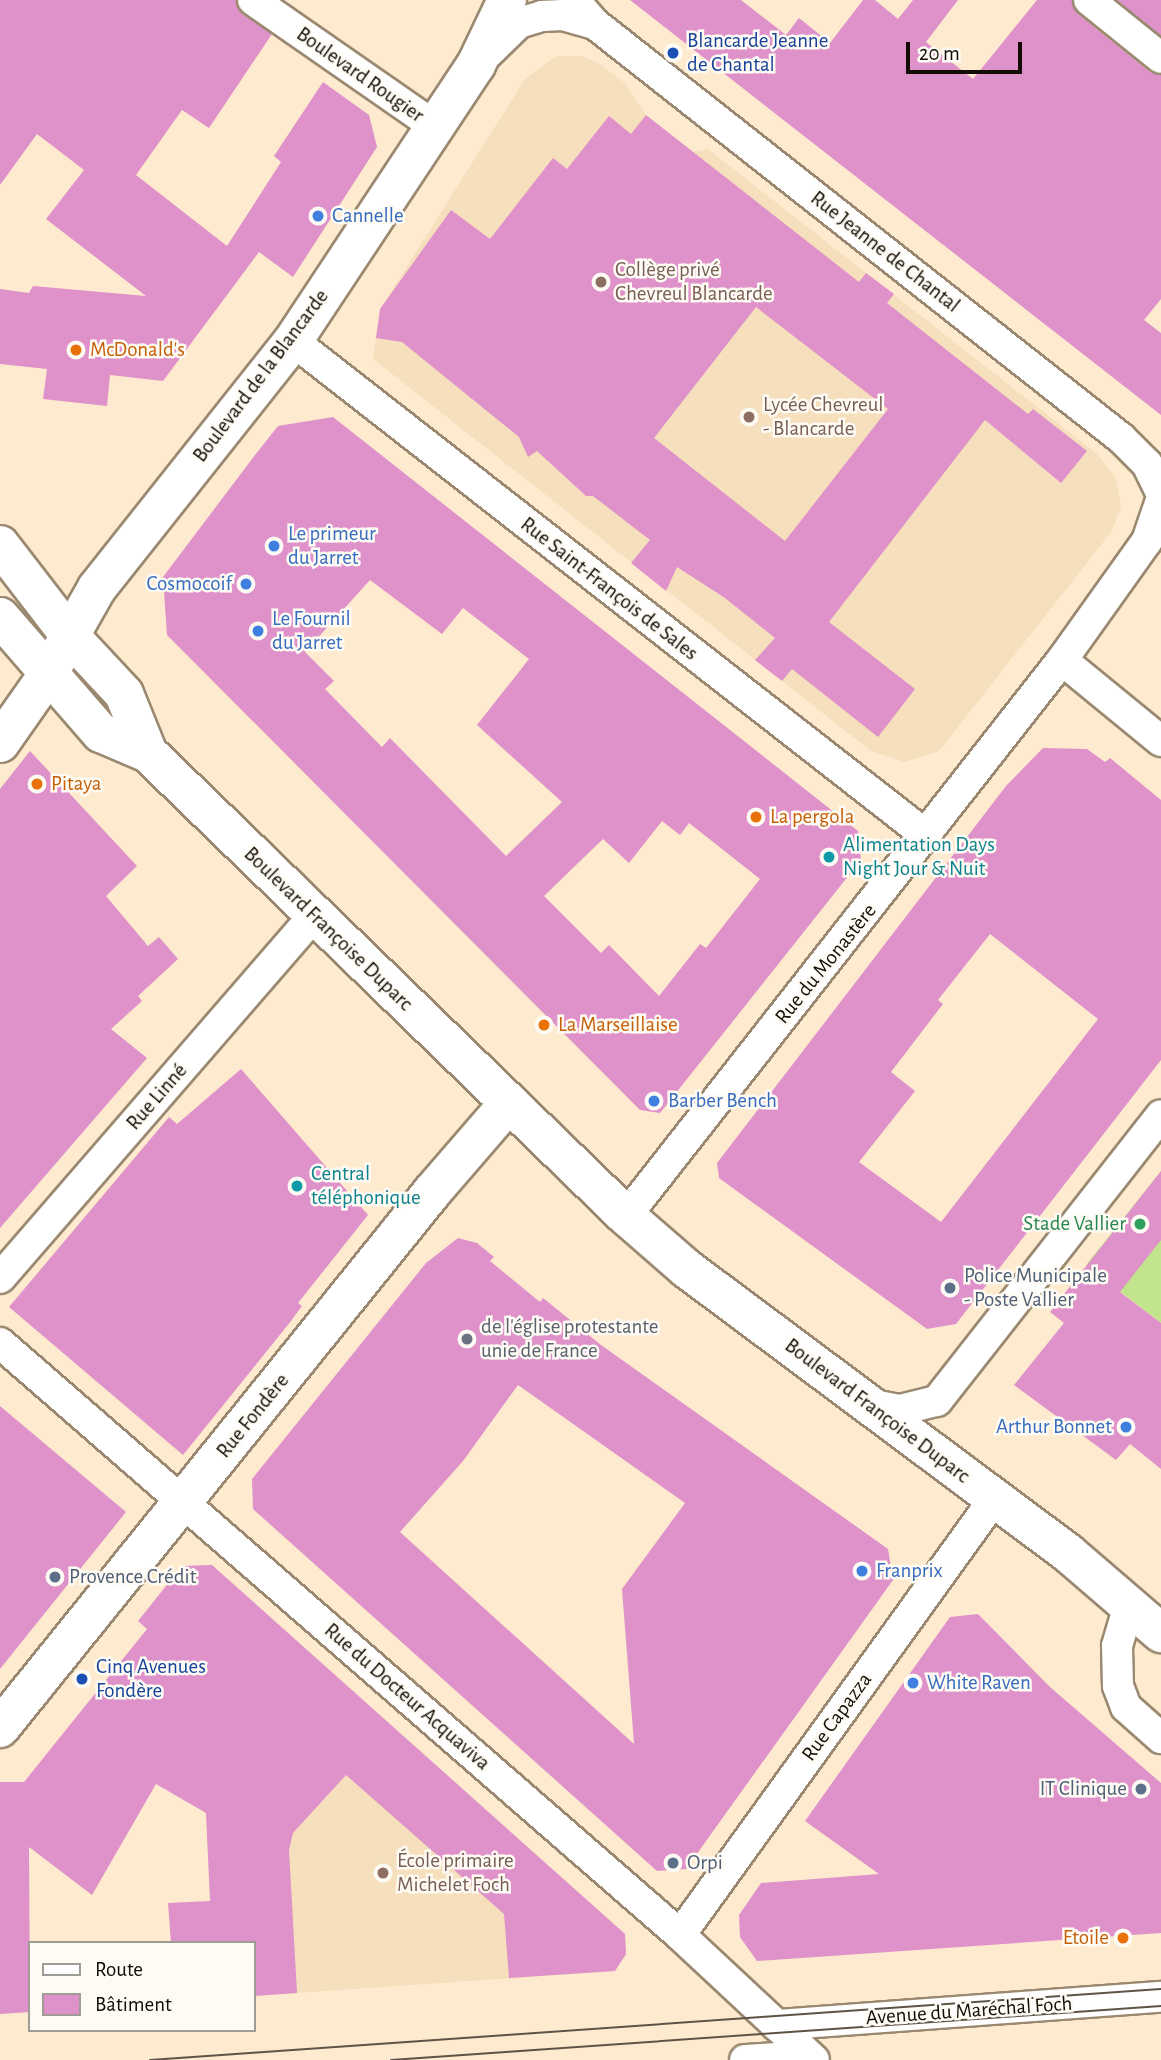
<!DOCTYPE html>
<meta charset="utf-8">
<style>
body{margin:0}
#map{position:relative;width:1161px;height:2060px;overflow:hidden;background:#feebcf;font-family:"Alegreya Sans",sans-serif}
div>[style]{position:absolute}
.built>*{inset:0;background:#f5dfbc}
.green>*{inset:0;background:#c1e48d}
.building>*{inset:0;background:#df91ca}
.roads{filter:drop-shadow(2px 0 #9a8970) drop-shadow(-2px 0 #9a8970) drop-shadow(0 2px #9a8970) drop-shadow(0 -2px #9a8970)}
.street>*{height:30px;margin:-15px;padding:0 15px;transform-origin:15px;border-radius:15px;background:#fff}
.secondary>*{height:38px;margin:-19px;padding:0 19px;transform-origin:19px;border-radius:19px;background:#fff}
.tram>*{height:2px;margin:-1px;padding:0 1px;transform-origin:1px;border-radius:1px;background:#5e5446}
.dots>*{width:19px;height:19px;translate:-50% -50%;box-sizing:border-box;border:4px solid #fefbf5;border-radius:50%}
span{translate:-50% -50%;white-space:nowrap;text-align:center;line-height:1.15;-webkit-text-stroke:5px #fefbf5;paint-order:stroke}
.transit-label{font-size:21px;color:#164399}
.left{translate:0 -50%;text-align:left}
.street-label{font-size:21px;color:#120c04}
.shop-label{font-size:21px;color:#366cbe}
.right{translate:-100% -50%;text-align:right}
.education-label{font-size:21px;color:#785e54}
.food-label{font-size:21px;color:#c56008}
.culture-label{font-size:21px;color:#0d838f}
.leisure-label{font-size:21px;color:#27864d}
.service-label{font-size:21px;color:#4e5e75}
.worship-label{font-size:21px;color:#5b616d}
.legend{position:absolute;left:28px;top:1941px;width:228px;height:91px;box-sizing:border-box;background:#fefbf5;border:2px solid #a09b95;margin:0;padding:9px 12px;list-style:none;font-size:21px;color:#120c04}
.legend li{display:flex;align-items:center;gap:14px;height:35px}
.legend b{width:35px;border:2px solid #a09b95}
.scale{position:absolute;left:906px;top:42px;width:116px;height:32px;box-sizing:border-box;border:4px solid #120c04;border-top:0;padding-left:9px;font-size:21px;line-height:24px;white-space:nowrap;color:#120c04;-webkit-text-stroke:5px #fefbf5;paint-order:stroke}
</style>
<div id="map">
<div class="built">
<div style="clip-path:polygon(556px 56px,582px 56px,600px 64px,625px 83px,646px 115px,693px 152px,708px 149px,1096px 453px,1116px 478px,1121px 507px,1112px 531px,939px 751px,905px 762px,871px 751px,373px 359px,380px 309px,525px 79px)"></div>
<div style="clip-path:polygon(329px 1670px,625px 1934px,626px 1954px,615px 1971px,254px 1996px,254px 1943px,212px 1943px,206px 1812px)"></div>
</div>
<div class="green">
<div style="clip-path:polygon(1161px 1171px,1161px 1323px,1086px 1265px)"></div>
</div>
<div class="building">
<div style="clip-path:polygon(0 0,236px 0,242px 14px,272px 34px,209px 128px,182px 110px,136px 175px,227px 246px,281px 162px,274px 156px,323px 82px,369px 115px,377px 147px,293px 277px,259px 252px,163px 381px,110px 375px,107px 406px,43px 399px,47px 369px,0 364px,0 289px,29px 293px,33px 286px,146px 296px,46px 219px,84px 170px,37px 134px,0 185px)"></div>
<div style="clip-path:polygon(630px 0,741px 0,786px 35px,799px 18px,830px 43px,863px 0,875px 0,898px 19px,913px 0,958px 0,926px 42px,973px 79px,1037px 0,1072px 0,1078px 14px,1150px 72px,1161px 75px,1161px 299px,1144px 320px,1161px 333px,1161px 415px)"></div>
<div style="clip-path:polygon(1117px 0,1161px 0,1161px 36px)"></div>
<div style="clip-path:polygon(evenodd,646px 115px,859px 282px,866px 273px,894px 294px,887px 303px,1028px 414px,1033px 409px,1087px 451px,1061px 483px,985px 420px,829px 622px,915px 689px,878px 737px,792px 669px,782px 681px,755px 660px,775px 638px,725px 598px,677px 567px,666px 591px,631px 563px,650px 540px,593px 496px,586px 496px,537px 451px,528px 457px,519px 437px,402px 342px,376px 338px,380px 309px,451px 210px,490px 239px,553px 158px,567px 169px,609px 116px,631px 134px,646px 115px,756px 307px,888px 409px,785px 541px,654px 438px,756px 307px)"></div>
<div style="clip-path:polygon(evenodd,333px 417px,858px 831px,861px 860px,660px 1113px,640px 1110px,167px 635px,163px 577px,255px 455px,278px 426px,333px 417px,370px 580px,442px 634px,463px 608px,529px 659px,477px 725px,562px 802px,506px 856px,390px 738px,382px 747px,325px 689px,334px 681px,305px 652px,370px 580px,333px 417px,662px 821px,680px 835px,689px 823px,760px 879px,706px 948px,700px 944px,659px 996px,609px 945px,601px 953px,544px 896px,603px 839px,629px 863px,662px 821px)"></div>
<div style="clip-path:polygon(evenodd,1043px 748px,1087px 749px,1105px 762px,1110px 758px,1161px 800px,1161px 1060px,956px 1324px,927px 1329px,719px 1178px,717px 1163px,1006px 786px,1043px 748px,990px 934px,1098px 1019px,941px 1222px,859px 1162px,915px 1091px,891px 1072px,943px 1004px,938px 1000px,990px 934px)"></div>
<div style="clip-path:polygon(30px 751px,137px 866px,106px 896px,148px 946px,159px 937px,178px 959px,138px 996px,142px 1001px,111px 1029px,147px 1058px,0 1228px,0 789px)"></div>
<div style="clip-path:polygon(241px 1069px,368px 1215px,298px 1303px,302px 1306px,291px 1321px,183px 1455px,9px 1307px,169px 1117px,177px 1124px)"></div>
<div style="clip-path:polygon(1161px 1171px,1161px 1240px,1120px 1292px,1161px 1323px,1161px 1469px,1130px 1444px,1116px 1460px,1014px 1385px,1064px 1323px,1050px 1312px)"></div>
<div style="clip-path:polygon(evenodd,458px 1238px,477px 1243px,494px 1257px,490px 1261px,540px 1302px,543px 1298px,601px 1345px,888px 1549px,893px 1580px,686px 1869px,657px 1871px,253px 1509px,252px 1479px,426px 1263px,458px 1238px,518px 1385px,685px 1503px,622px 1589px,634px 1744px,400px 1532px,463px 1461px,518px 1385px)"></div>
<div style="clip-path:polygon(0 1406px,126px 1512px,0 1669px)"></div>
<div style="clip-path:polygon(212px 1565px,625px 1934px,626px 1954px,615px 1971px,509px 1978px,504px 1914px,346px 1775px,293px 1833px,289px 1850px,297px 1993px,254px 1996px,254px 1943px,171px 1943px,168px 1903px,210px 1901px,206px 1813px,156px 1784px,92px 1895px,29px 1847px,30px 2012px,0 2014px,0 1782px,24px 1782px,147px 1629px,138px 1621px,182px 1566px)"></div>
<div style="clip-path:polygon(978px 1614px,1050px 1687px,1161px 1783px,1161px 1933px,757px 1961px,740px 1937px,739px 1915px,761px 1883px,879px 1874px,805px 1821px,950px 1617px)"></div>
</div>
<div class="roads">
<div class="street">
<div style="left:253px;top:0;width:221px;rotate:34.8deg"></div>
<div style="left:574px;top:0;width:32px;rotate:49deg"></div>
<div style="left:595px;top:24px;width:669px;rotate:38.21deg"></div>
<div style="left:1121px;top:438px;width:37px;rotate:45deg"></div>
<div style="left:1147px;top:464px;width:32px;rotate:64deg"></div>
<div style="left:1089px;top:0;width:92px;rotate:38.9deg"></div>
<div style="left:488px;top:53px;width:43px;rotate:-44.1deg"></div>
<div style="left:519px;top:23px;width:24px;rotate:-17deg"></div>
<div style="left:542px;top:16px;width:21px;rotate:-3deg"></div>
<div style="left:563px;top:15px;width:33px;rotate:16deg"></div>
<div style="left:293px;top:341px;width:804px;rotate:37.98deg"></div>
<div style="left:1062px;top:660px;width:128px;rotate:39.3deg"></div>
<div style="left:626px;top:1216px;width:707px;rotate:-51.9deg"></div>
<div style="left:1062px;top:660px;width:146px;rotate:-54.5deg"></div>
<div style="left:1147px;top:541px;width:43px;rotate:-71.1deg"></div>
<div style="left:0;top:1278px;width:479px;rotate:-49.1deg"></div>
<div style="left:0;top:1343px;width:902px;rotate:41.04deg"></div>
<div style="left:680px;top:1935px;width:183px;rotate:43deg"></div>
<div style="left:868px;top:1404px;width:33px;rotate:11deg"></div>
<div style="left:900px;top:1410px;width:38px;rotate:-14deg"></div>
<div style="left:937px;top:1401px;width:363px;rotate:-51.9deg"></div>
<div style="left:1129px;top:1605px;width:43px;rotate:106.3deg"></div>
<div style="left:1117px;top:1646px;width:40px;rotate:88.6deg"></div>
<div style="left:1118px;top:1686px;width:22px;rotate:69deg"></div>
<div style="left:1126px;top:1707px;width:47px;rotate:41.5deg"></div>
<div style="left:680px;top:1935px;width:539px;rotate:-54.22deg"></div>
<div style="left:776px;top:2025px;width:386px;rotate:-4.2deg"></div>
<div style="left:745px;top:2060px;width:64px;rotate:-3.6deg"></div>
</div>
<div class="secondary">
<div style="left:0;top:545px;width:115px;rotate:52.4deg"></div>
<div style="left:70px;top:636px;width:79px;rotate:47deg"></div>
<div style="left:124px;top:694px;width:64px;rotate:67.9deg"></div>
<div style="left:0;top:617px;width:154px;rotate:49deg"></div>
<div style="left:101px;top:733px;width:51px;rotate:23.1deg"></div>
<div style="left:148px;top:753px;width:665px;rotate:44.09deg"></div>
<div style="left:626px;top:1216px;width:81px;rotate:41deg"></div>
<div style="left:687px;top:1269px;width:475px;rotate:36.7deg"></div>
<div style="left:1068px;top:1553px;width:123px;rotate:40.7deg"></div>
<div style="left:0;top:743px;width:82px;rotate:-55deg"></div>
<div style="left:47px;top:676px;width:101px;rotate:-60.4deg"></div>
<div style="left:97px;top:588px;width:315px;rotate:-51.6deg"></div>
<div style="left:293px;top:341px;width:331px;rotate:-56.5deg"></div>
<div style="left:476px;top:65px;width:72px;rotate:-64.5deg"></div>
<div style="left:0;top:1728px;width:688px;rotate:-51.13deg"></div>
<div style="left:432px;top:1192px;width:115px;rotate:-49.2deg"></div>
</div>
</div>
<div class="tram">
<div style="left:150px;top:2060px;width:1013px;rotate:-4.02deg"></div>
<div style="left:391px;top:2060px;width:772px;rotate:-4.01deg"></div>
</div>
<div class="dots">
<div style="left:673px;top:53px;background:#1a4fb4"></div>
<div style="left:318px;top:216px;background:#3f7fe0"></div>
<div style="left:601px;top:282px;background:#8d6e63"></div>
<div style="left:76px;top:350px;background:#e8710a"></div>
<div style="left:749px;top:417px;background:#8d6e63"></div>
<div style="left:274px;top:546px;background:#3f7fe0"></div>
<div style="left:246px;top:584px;background:#3f7fe0"></div>
<div style="left:258px;top:631px;background:#3f7fe0"></div>
<div style="left:37px;top:784px;background:#e8710a"></div>
<div style="left:756px;top:817px;background:#e8710a"></div>
<div style="left:829px;top:857px;background:#0f9aa8"></div>
<div style="left:544px;top:1025px;background:#e8710a"></div>
<div style="left:654px;top:1101px;background:#3f7fe0"></div>
<div style="left:297px;top:1186px;background:#0f9aa8"></div>
<div style="left:1140px;top:1224px;background:#2e9e5b"></div>
<div style="left:950px;top:1288px;background:#5c6f8a"></div>
<div style="left:467px;top:1339px;background:#6b7280"></div>
<div style="left:1126px;top:1427px;background:#3f7fe0"></div>
<div style="left:862px;top:1571px;background:#3f7fe0"></div>
<div style="left:55px;top:1577px;background:#5c6f8a"></div>
<div style="left:82px;top:1679px;background:#1a4fb4"></div>
<div style="left:913px;top:1683px;background:#3f7fe0"></div>
<div style="left:1141px;top:1789px;background:#5c6f8a"></div>
<div style="left:673px;top:1863px;background:#5c6f8a"></div>
<div style="left:383px;top:1873px;background:#8d6e63"></div>
<div style="left:1123px;top:1938px;background:#e8710a"></div>
</div>
<div class="transit-label">
<span class="left" style="left:687px;top:53px">Blancarde Jeanne<br>de Chantal</span>
<span class="left" style="left:96px;top:1679px">Cinq Avenues<br>Fondère</span>
</div>
<div class="street-label">
<span style="left:360px;top:75px;rotate:35deg">Boulevard Rougier</span>
<span style="left:885px;top:252px;rotate:38deg">Rue Jeanne de Chantal</span>
<span style="left:261px;top:376px;rotate:-53deg">Boulevard de la Blancarde</span>
<span style="left:609px;top:589px;rotate:38deg">Rue Saint-François de Sales</span>
<span style="left:328px;top:929px;rotate:44deg">Boulevard Françoise Duparc</span>
<span style="left:826px;top:964px;rotate:-51deg">Rue du Monastère</span>
<span style="left:157px;top:1097px;rotate:-49deg">Rue Linné</span>
<span style="left:877px;top:1411px;rotate:37deg">Boulevard Françoise Duparc</span>
<span style="left:253px;top:1416px;rotate:-51deg">Rue Fondère</span>
<span style="left:407px;top:1697px;rotate:41deg">Rue du Docteur Acquaviva</span>
<span style="left:837px;top:1717px;rotate:-54deg">Rue Capazza</span>
<span style="left:969px;top:2011px;rotate:-4deg">Avenue du Maréchal Foch</span>
</div>
<div class="shop-label">
<span class="left" style="left:332px;top:216px">Cannelle</span>
<span class="left" style="left:288px;top:546px">Le primeur<br>du Jarret</span>
<span class="right" style="left:232px;top:584px">Cosmocoif</span>
<span class="left" style="left:272px;top:631px">Le Fournil<br>du Jarret</span>
<span class="left" style="left:668px;top:1101px">Barber Bench</span>
<span class="right" style="left:1112px;top:1427px">Arthur Bonnet</span>
<span class="left" style="left:876px;top:1571px">Franprix</span>
<span class="left" style="left:927px;top:1683px">White Raven</span>
</div>
<div class="education-label">
<span class="left" style="left:615px;top:282px">Collège privé<br>Chevreul Blancarde</span>
<span class="left" style="left:763px;top:417px">Lycée Chevreul<br>- Blancarde</span>
<span class="left" style="left:397px;top:1873px">École primaire<br>Michelet Foch</span>
</div>
<div class="food-label">
<span class="left" style="left:90px;top:350px">McDonald's</span>
<span class="left" style="left:51px;top:784px">Pitaya</span>
<span class="left" style="left:770px;top:817px">La pergola</span>
<span class="left" style="left:558px;top:1025px">La Marseillaise</span>
<span class="right" style="left:1109px;top:1938px">Etoile</span>
</div>
<div class="culture-label">
<span class="left" style="left:843px;top:857px">Alimentation Days<br>Night Jour &amp; Nuit</span>
<span class="left" style="left:311px;top:1186px">Central<br>téléphonique</span>
</div>
<div class="leisure-label">
<span class="right" style="left:1126px;top:1224px">Stade Vallier</span>
</div>
<div class="service-label">
<span class="left" style="left:964px;top:1288px">Police Municipale<br>- Poste Vallier</span>
<span class="left" style="left:69px;top:1577px">Provence Crédit</span>
<span class="right" style="left:1127px;top:1789px">IT Clinique</span>
<span class="left" style="left:687px;top:1863px">Orpi</span>
</div>
<div class="worship-label">
<span class="left" style="left:481px;top:1339px">de l'église protestante<br>unie de France</span>
</div>
<ul class="legend">
<li><b style="height:9px;background:#fff"></b>Route</li>
<li><b style="height:19px;background:#df91ca"></b>Bâtiment</li>
</ul>
<div class="scale">20 m</div>
</div>
